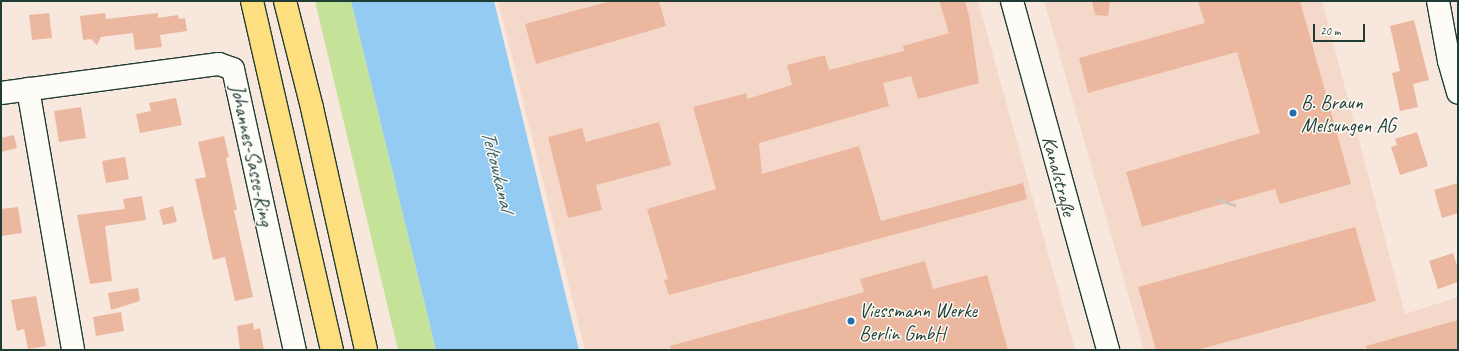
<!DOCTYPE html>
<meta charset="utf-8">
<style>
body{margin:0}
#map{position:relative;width:1459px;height:351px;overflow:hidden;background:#f8e7dd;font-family:Caveat,sans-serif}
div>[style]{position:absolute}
.built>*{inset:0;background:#f4d9ca}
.green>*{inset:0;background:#c5e299}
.water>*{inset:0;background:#94cbf3}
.building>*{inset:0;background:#ecb79f}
.minor-tunnel>*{height:22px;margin-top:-11px;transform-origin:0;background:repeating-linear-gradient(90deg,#cdc5bb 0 22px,transparent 0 33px)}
.roads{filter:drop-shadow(1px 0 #1f3d34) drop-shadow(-1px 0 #1f3d34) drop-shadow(0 1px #1f3d34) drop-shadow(0 -1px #1f3d34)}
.minor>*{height:22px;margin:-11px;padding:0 11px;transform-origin:11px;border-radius:11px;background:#fdfcf7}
.highway>*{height:22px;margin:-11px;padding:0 11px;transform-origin:11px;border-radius:11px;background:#fedf80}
.dots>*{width:11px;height:11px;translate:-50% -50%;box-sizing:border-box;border:2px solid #fdfcf7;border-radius:50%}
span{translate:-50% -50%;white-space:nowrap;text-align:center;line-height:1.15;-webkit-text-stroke:3px #fdfcf7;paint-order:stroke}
.poi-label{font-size:20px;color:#1f3d34}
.left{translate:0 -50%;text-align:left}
.street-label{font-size:20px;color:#1f3d34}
.water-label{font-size:21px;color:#3c6064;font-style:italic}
.frame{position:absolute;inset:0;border:2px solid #1f3d34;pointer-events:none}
.scale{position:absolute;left:1313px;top:24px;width:52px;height:18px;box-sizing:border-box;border:2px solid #1f3d34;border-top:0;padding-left:5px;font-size:12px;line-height:14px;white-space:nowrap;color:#1f3d34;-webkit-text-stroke:3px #fdfcf7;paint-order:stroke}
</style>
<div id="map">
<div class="built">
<div style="clip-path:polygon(498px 1px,978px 1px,1075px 350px,585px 350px)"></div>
<div style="clip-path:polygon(1044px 1px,1322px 1px,1405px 314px,1458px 297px,1458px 350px,1144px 350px)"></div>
</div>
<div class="green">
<div style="clip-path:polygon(315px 1px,351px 1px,436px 350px,398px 350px)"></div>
</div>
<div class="water">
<div style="clip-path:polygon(351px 1px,494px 1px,579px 350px,436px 350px)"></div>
</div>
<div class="building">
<div style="clip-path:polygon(611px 1px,659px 1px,666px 26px,536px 64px,525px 24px)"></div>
<div style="clip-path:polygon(939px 1px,965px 1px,969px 16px,979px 83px,918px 99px,911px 76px,883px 83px,889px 106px,759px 143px,762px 174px,859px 146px,881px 221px,1023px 183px,1027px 199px,669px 295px,664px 280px,668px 279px,647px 209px,716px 189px,693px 107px,747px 93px,747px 99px,792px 85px,787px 65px,825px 55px,829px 70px,904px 51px,903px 46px,949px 33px)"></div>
<div style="clip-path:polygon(1092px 1px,1110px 1px,1108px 16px,1095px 15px)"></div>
<div style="clip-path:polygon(1198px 1px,1300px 1px,1351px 184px,1280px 204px,1275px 189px,1142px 227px,1126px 172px,1260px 133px,1237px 52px,1088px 93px,1079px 58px,1205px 23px)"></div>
<div style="clip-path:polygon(49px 13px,52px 38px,32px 40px,29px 15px)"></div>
<div style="clip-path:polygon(105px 13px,106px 19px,158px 13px,158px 18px,178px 15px,179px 19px,185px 18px,187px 31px,160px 35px,162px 47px,135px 50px,133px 33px,101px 37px,97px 45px,91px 39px,83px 40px,80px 16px)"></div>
<div style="clip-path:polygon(1414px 20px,1429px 80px,1413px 84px,1418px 107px,1400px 111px,1392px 73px,1400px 71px,1390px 26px)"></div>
<div style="clip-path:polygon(176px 98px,182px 125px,140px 133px,136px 114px,151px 111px,149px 103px)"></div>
<div style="clip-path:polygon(81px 107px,86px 138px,59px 142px,54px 111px)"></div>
<div style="clip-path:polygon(659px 122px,671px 165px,596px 185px,602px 210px,568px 218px,548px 137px,582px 128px,586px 142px)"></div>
<div style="clip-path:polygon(1417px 132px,1428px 166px,1400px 175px,1391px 147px,1397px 145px,1395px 139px)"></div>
<div style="clip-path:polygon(14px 135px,17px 148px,1px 152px,1px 138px)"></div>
<div style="clip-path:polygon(224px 136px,229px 157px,226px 158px,237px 210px,234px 210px,253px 297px,235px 301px,225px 257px,213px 260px,195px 179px,206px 177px,198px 142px)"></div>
<div style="clip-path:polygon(125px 157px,129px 179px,106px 183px,102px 161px)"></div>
<div style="clip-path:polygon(1458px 183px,1458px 213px,1442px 218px,1434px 190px)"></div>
<div style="clip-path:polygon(142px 196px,146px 220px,105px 226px,112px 281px,90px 284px,77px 215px,125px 209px,123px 199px)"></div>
<div style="clip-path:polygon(173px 206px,177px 222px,163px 225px,159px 210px)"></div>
<div style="clip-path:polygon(18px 207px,22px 233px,1px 236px,1px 209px)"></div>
<div style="clip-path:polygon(1355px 227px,1376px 301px,1197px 350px,1156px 350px,1138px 287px)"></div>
<div style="clip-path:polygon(1453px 253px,1458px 269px,1458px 282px,1438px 289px,1429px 261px)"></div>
<div style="clip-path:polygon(925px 261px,933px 289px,987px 275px,1008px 350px,671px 350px,670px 346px,864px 292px,860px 279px)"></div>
<div style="clip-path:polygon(138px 288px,140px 301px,111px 310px,108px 293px)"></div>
<div style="clip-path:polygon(36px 296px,46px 346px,28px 349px,24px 329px,17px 331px,11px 300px)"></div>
<div style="clip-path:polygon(121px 312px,124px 331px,96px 336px,93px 317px)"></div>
<div style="clip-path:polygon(1458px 320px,1458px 350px,1367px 350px,1366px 346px)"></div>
<div style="clip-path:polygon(253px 323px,254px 330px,260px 328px,264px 350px,240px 350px,237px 326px)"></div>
</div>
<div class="minor-tunnel">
<div style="left:1225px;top:204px;width:3px;rotate:-72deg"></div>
</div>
<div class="roads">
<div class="minor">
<div style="left:1012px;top:1px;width:362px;rotate:74.6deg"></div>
<div style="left:1438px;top:1px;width:61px;rotate:79.6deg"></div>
<div style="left:1449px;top:61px;width:33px;rotate:74deg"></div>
<div style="left:28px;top:89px;width:265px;rotate:80.2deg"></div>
<div style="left:1px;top:93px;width:220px;rotate:-7.6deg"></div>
<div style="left:219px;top:64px;width:15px;rotate:20deg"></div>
<div style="left:233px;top:69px;width:288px;rotate:77.6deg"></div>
</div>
<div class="highway">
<div style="left:252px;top:1px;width:358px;rotate:77.1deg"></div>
<div style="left:285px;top:1px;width:110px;rotate:75.8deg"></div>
<div style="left:312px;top:108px;width:248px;rotate:77.4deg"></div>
</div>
</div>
<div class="dots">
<div style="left:1293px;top:113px;background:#1f6fb2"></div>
<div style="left:851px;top:321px;background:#1f6fb2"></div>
</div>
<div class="poi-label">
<span class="left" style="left:1301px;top:114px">B. Braun<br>Melsungen AG</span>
<span class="left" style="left:859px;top:322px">Viessmann Werke<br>Berlin GmbH</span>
</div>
<div class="street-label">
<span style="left:252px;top:155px;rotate:78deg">Johannes-Sasse-Ring</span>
<span style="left:1059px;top:176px;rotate:75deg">Kanalstraße</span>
</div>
<div class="water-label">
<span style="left:498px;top:170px;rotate:76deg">Teltowkanal</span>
</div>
<div class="frame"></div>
<div class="scale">20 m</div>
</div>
